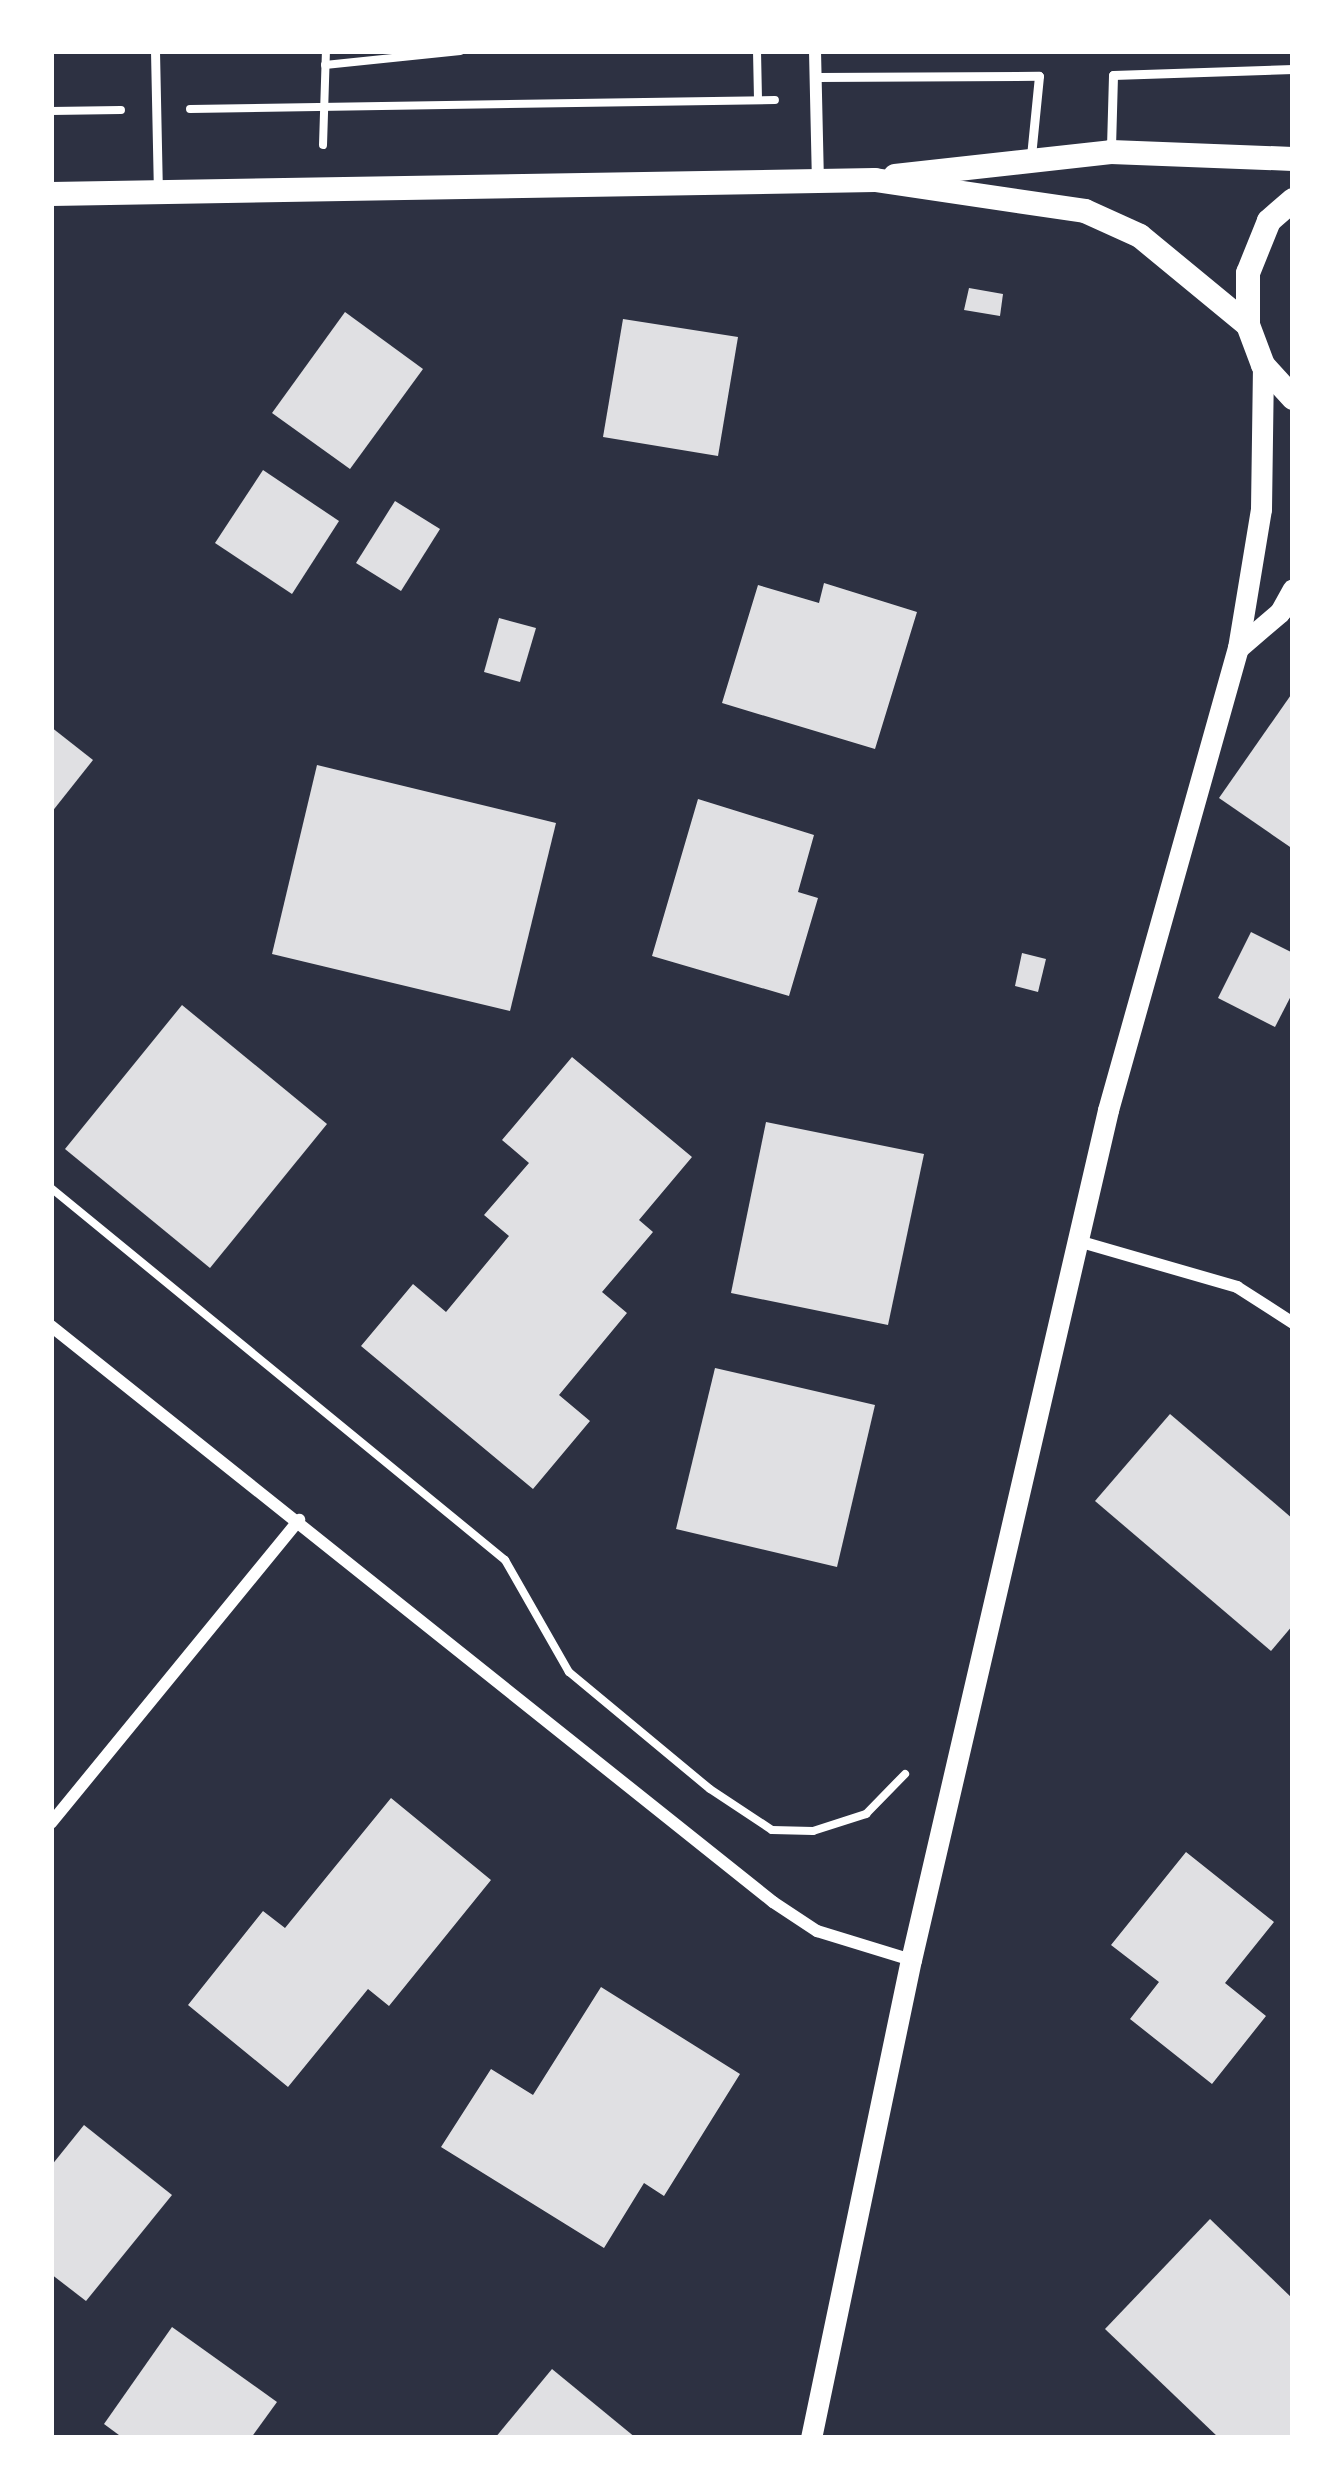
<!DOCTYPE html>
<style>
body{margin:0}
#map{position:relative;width:1344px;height:2489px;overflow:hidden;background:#2d3142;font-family:Quicksand,sans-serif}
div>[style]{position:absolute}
.building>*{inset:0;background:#e0e0e3}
.path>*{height:8px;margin:-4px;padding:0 4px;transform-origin:4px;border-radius:4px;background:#fff}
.service>*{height:9px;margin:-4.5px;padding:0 4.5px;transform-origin:4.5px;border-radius:4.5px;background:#fff}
.minor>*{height:12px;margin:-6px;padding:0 6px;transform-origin:6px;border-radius:6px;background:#fff}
.tertiary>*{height:21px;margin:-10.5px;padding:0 10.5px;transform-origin:10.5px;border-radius:10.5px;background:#fff}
.secondary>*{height:24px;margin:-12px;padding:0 12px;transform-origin:12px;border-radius:12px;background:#fff}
span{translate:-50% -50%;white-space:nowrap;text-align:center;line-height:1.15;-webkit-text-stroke:10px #fff;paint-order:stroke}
.frame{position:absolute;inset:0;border:54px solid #fff;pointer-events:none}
</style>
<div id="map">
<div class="building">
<div style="clip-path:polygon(969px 288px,1003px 294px,1000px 316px,964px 310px)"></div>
<div style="clip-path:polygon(345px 312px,423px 369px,350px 469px,272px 413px)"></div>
<div style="clip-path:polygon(623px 319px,738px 337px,718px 456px,603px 437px)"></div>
<div style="clip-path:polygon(263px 470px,339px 521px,292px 594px,215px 543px)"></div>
<div style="clip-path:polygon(395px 501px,440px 529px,401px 591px,356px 563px)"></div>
<div style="clip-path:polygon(824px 583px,917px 612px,875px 749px,722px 703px,758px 585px,819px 603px)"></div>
<div style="clip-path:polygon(499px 618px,536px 628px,520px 682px,484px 672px)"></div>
<div style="clip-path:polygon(1293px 692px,1293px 849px,1219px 798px)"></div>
<div style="clip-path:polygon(51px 727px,93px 760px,51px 813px)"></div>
<div style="clip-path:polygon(317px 765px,556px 823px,510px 1011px,272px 954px)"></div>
<div style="clip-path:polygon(698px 799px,814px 835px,798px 892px,818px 898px,789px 996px,652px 956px)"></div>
<div style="clip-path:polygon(1251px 932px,1293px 953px,1293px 992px,1275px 1027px,1218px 998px)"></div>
<div style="clip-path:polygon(1022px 953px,1046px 959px,1038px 992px,1015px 986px)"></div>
<div style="clip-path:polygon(182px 1005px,327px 1124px,210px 1268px,65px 1149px)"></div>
<div style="clip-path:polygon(572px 1057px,692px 1157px,639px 1220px,653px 1232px,602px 1292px,627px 1313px,559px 1395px,590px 1421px,533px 1489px,361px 1346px,413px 1284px,446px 1312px,509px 1236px,484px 1215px,529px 1163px,502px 1140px)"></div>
<div style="clip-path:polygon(766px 1122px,924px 1154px,888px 1325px,731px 1293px)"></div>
<div style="clip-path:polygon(715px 1368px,875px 1405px,837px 1567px,676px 1529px)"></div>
<div style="clip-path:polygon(1170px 1414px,1293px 1519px,1293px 1625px,1271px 1651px,1095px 1501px)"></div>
<div style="clip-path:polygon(391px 1798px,491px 1880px,389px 2006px,368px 1989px,288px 2087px,188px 2005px,263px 1911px,285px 1928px)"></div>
<div style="clip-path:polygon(1186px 1852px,1274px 1922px,1225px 1983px,1266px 2016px,1212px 2084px,1130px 2019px,1159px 1982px,1111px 1945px)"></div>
<div style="clip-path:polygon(601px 1987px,740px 2074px,664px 2196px,644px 2183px,604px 2248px,441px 2147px,491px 2069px,533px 2095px)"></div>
<div style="clip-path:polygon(84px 2125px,172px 2195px,86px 2301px,51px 2274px,51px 2166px)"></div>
<div style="clip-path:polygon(1210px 2219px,1293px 2299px,1293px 2438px,1219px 2438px,1105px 2329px)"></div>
<div style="clip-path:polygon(172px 2327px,277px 2402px,251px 2438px,123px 2438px,104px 2424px)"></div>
<div style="clip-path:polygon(552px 2369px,636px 2438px,495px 2438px)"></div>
</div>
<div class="path">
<div style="left:757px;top:51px;width:46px;rotate:88.8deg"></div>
<div style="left:325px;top:65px;width:136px;rotate:-5.9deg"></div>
<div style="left:190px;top:109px;width:585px;rotate:-0.88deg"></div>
<div style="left:51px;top:111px;width:70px;rotate:-0.8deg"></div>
<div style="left:323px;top:145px;width:94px;rotate:-88.2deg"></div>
<div style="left:51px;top:1188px;width:587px;rotate:39.33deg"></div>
<div style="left:505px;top:1560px;width:129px;rotate:60.3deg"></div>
<div style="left:569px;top:1672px;width:183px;rotate:39.7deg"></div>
<div style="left:710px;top:1789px;width:74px;rotate:33.5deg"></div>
<div style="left:772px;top:1830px;width:41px;rotate:1.4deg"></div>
<div style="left:813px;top:1831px;width:56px;rotate:-17.8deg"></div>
<div style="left:866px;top:1814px;width:56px;rotate:-45.7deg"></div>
</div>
<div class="service">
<div style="left:155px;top:51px;width:139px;rotate:88.8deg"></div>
<div style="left:816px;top:77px;width:223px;rotate:-0.3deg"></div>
<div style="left:1039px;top:76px;width:80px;rotate:95.7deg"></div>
<div style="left:1111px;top:147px;width:72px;rotate:-88.4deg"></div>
<div style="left:1113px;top:75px;width:180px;rotate:-1.9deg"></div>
</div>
<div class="minor">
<div style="left:815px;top:51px;width:128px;rotate:88.7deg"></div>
<div style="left:1078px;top:1241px;width:166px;rotate:16.1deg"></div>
<div style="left:1237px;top:1287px;width:67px;rotate:32.7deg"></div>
<div style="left:51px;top:1326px;width:924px;rotate:38.58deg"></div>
<div style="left:773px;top:1902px;width:53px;rotate:33.4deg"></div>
<div style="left:817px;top:1931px;width:98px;rotate:17.1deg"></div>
<div style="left:51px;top:1823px;width:392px;rotate:-50.7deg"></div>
</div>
<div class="tertiary">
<div style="left:1238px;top:648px;width:55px;rotate:-40.6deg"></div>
<div style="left:1280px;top:612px;width:26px;rotate:-61deg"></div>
<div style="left:811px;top:2438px;width:488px;rotate:-78.2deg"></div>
<div style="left:911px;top:1960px;width:873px;rotate:-76.95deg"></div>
<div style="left:1108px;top:1110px;width:480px;rotate:-74.3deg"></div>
<div style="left:1238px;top:648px;width:141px;rotate:-80.6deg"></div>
<div style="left:1261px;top:509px;width:144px;rotate:-89.2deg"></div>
</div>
<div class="secondary">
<div style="left:895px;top:176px;width:217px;rotate:-6.3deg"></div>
<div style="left:1111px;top:152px;width:182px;rotate:2.2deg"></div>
<div style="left:51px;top:194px;width:824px;rotate:-0.97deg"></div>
<div style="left:875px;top:180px;width:212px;rotate:8.4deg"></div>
<div style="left:1085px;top:211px;width:60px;rotate:24.4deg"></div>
<div style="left:1140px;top:236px;width:140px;rotate:39.5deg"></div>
<div style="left:1293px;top:200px;width:32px;rotate:139deg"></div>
<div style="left:1269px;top:221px;width:56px;rotate:112deg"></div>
<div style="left:1248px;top:273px;width:52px;rotate:90deg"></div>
<div style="left:1248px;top:325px;width:43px;rotate:69.4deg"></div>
<div style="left:1263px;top:365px;width:45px;rotate:47.7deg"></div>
</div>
<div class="frame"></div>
</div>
